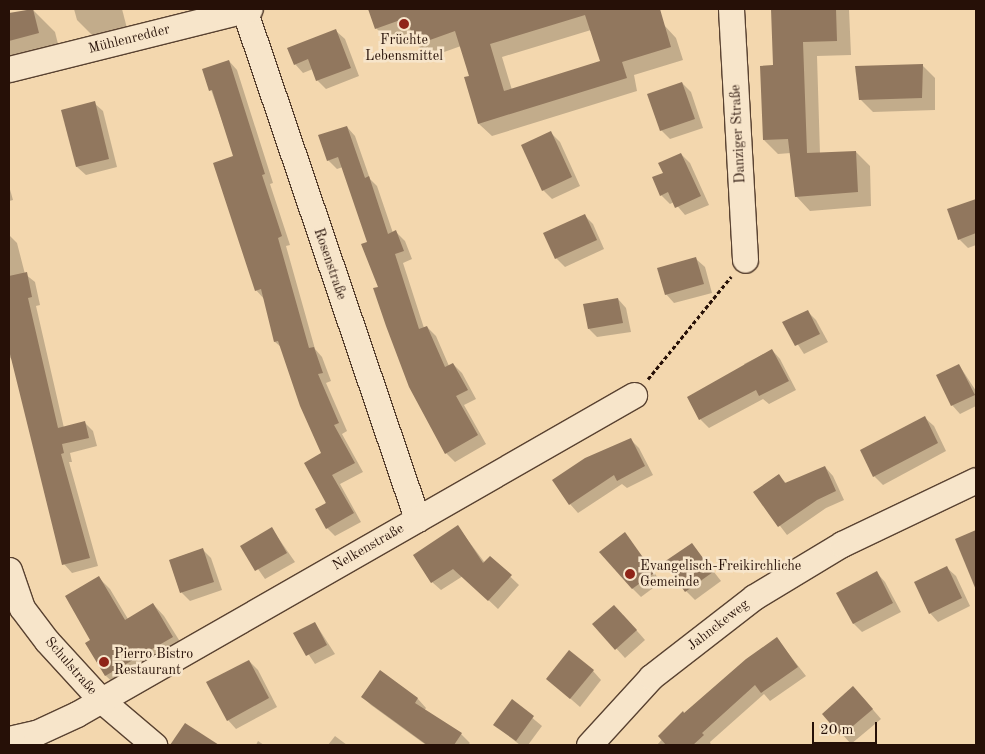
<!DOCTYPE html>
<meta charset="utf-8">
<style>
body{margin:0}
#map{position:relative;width:985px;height:754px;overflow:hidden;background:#f3d7ae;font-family:"Old Standard TT",serif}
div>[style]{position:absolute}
.shadow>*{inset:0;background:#0003}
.building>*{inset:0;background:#91775e}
.path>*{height:3px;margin-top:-1.5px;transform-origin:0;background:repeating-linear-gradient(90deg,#261007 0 4px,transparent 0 6.5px)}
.roads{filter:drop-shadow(1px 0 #594231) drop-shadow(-1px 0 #594231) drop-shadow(0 1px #594231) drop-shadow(0 -1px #594231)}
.minor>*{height:25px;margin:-12.5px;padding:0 12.5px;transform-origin:12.5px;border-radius:12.5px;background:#f7e5ca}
.dots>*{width:14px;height:14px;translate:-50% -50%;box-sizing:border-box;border:2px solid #f7e5ca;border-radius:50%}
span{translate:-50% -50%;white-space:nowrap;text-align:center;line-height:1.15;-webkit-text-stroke:5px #f7e5ca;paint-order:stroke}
.street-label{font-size:14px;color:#261007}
.poi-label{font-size:14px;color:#261007}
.left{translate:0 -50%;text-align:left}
.frame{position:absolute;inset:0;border:10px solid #261007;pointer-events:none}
.scale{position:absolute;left:812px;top:722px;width:65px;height:22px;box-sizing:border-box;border:2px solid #261007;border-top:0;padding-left:6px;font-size:15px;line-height:18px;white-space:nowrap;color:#261007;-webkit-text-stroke:4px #f7e5ca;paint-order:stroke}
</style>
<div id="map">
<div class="shadow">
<div style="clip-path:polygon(32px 9px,55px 32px,61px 56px,9px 69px,9px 15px)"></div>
<div style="clip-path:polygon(74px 9px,122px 9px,129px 36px,100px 43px,77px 20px)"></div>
<div style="clip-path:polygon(evenodd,369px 9px,622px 9px,631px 36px,664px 25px,676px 38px,683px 60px,634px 75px,637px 91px,492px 136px,479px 124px,465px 78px,471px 77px,461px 46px,430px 57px,417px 45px,412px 32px,389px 41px,376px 28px,369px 9px,591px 30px,601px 62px,512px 90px,502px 57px,591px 30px)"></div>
<div style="clip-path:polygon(773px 9px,849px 9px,851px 55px,817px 56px,820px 154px,856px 152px,870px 166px,871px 206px,810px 211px,796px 196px,791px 153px,778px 154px,764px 140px,775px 66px)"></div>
<div style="clip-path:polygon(336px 31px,345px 39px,359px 76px,326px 89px,317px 80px,313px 69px,303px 73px,295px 64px)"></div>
<div style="clip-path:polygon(229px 61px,237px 70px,273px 183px,270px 184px,290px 245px,286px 246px,315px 349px,322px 357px,331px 381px,326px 383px,347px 431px,342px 434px,363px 472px,340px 484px,361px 522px,335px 536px,327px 528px,323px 454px,281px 347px,275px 342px,265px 300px,256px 290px,235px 157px,204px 70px)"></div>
<div style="clip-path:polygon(922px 65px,935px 78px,935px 110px,873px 112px,860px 99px)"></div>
<div style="clip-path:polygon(682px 83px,691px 92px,703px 128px,670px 139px,661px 130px)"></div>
<div style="clip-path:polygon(94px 103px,103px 111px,117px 167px,86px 175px,77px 167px,63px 110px)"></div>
<div style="clip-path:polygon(347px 127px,355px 136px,370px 179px,377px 186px,393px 233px,396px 232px,405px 241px,412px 259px,403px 263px,424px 328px,427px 327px,436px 336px,449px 366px,453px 364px,462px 373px,476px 399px,464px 405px,486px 444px,455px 462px,446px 453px,379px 288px,369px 242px,343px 167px,337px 169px,328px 160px)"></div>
<div style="clip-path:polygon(551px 133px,560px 142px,580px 186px,552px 199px,543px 190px)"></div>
<div style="clip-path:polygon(681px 154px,690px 163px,709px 205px,685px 215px,674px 202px,670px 204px,661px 195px,664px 173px)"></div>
<div style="clip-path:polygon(9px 186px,13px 200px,9px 201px)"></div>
<div style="clip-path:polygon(973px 201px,976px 205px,976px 245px,968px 248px,959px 239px)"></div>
<div style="clip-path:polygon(584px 215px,593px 224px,604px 249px,565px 267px,556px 258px,545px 234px)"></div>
<div style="clip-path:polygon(9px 235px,17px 243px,25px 274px,35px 282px,40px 305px,36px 306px,64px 428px,85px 423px,93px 431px,97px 446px,70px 453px,72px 462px,69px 462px,98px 566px,72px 573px,64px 564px,12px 360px,9px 356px)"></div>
<div style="clip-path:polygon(696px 259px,705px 267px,712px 293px,674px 303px,666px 294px)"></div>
<div style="clip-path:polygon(618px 299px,626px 308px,631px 332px,597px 337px,589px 329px)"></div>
<div style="clip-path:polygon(807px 311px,816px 320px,828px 342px,804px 354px,784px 323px)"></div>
<div style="clip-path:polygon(772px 350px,780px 359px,796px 390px,769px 404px,763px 399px,709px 428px,700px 419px,746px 368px,744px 364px)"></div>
<div style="clip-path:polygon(959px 365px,976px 391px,976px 406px,960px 414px,952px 405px)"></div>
<div style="clip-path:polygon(925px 418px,934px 426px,946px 451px,883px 485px,874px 476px)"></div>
<div style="clip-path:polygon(630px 439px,639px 448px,653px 475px,627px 488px,622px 484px,578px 513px,570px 504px)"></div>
<div style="clip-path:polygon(825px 467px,833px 476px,844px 500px,826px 508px,787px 535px,754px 492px,778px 475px,787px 484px)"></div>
<div style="clip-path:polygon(458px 527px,485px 563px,490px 557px,519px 585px,498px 609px,463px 576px,441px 590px,432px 582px)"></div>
<div style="clip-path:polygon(272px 529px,295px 562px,265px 579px,242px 546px)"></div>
<div style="clip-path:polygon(625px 534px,661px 582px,641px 597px,632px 588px)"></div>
<div style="clip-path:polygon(692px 544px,721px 581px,695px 600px,686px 591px)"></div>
<div style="clip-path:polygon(202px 549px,211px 558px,222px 590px,190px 601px,182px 593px,170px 560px)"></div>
<div style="clip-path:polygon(947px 568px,956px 576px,970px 606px,938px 622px,930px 613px)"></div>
<div style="clip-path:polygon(877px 573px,885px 582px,901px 612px,862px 632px,854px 624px,838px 593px)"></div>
<div style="clip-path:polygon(98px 577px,110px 589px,128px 619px,153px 604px,164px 616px,184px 648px,118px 687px,106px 676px,87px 643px,92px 640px)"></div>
<div style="clip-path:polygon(623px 615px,645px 640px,625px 658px,594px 624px)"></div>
<div style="clip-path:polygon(315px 623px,335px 654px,315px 664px,295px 634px)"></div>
<div style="clip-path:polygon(777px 639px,806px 676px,770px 701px,764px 694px,710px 742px,711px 745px,657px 745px,684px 715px)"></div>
<div style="clip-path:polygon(249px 661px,258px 670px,277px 707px,236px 729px,228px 720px)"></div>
<div style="clip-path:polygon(593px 671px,601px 680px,580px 707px,548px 679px)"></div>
<div style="clip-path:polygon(381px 672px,418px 699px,426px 708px,424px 711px,461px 734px,470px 743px,468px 745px,426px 745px,371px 705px,362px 696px)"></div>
<div style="clip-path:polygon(862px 697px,881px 719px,851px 744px,824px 714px)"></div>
<div style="clip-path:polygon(512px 701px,542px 726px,528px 745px,520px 745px,495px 725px)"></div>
<div style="clip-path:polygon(335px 736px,347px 745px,328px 745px)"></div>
<div style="clip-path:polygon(258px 741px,264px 745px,256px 745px)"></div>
</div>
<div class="building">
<div style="clip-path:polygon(33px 9px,39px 33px,9px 41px,9px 13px)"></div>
<div style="clip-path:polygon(evenodd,368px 9px,660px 9px,671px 47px,622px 62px,627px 78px,478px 124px,464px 77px,469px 76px,455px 31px,416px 45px,406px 18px,375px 29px,368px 9px,585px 15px,600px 61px,504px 91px,490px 44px,585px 15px)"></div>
<div style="clip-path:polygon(771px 9px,836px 9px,837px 41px,803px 42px,807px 153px,856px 151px,858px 192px,795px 197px,788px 139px,763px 140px,760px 66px,773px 65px)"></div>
<div style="clip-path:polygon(336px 29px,351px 68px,316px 81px,308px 59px,294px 65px,287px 48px)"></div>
<div style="clip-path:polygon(229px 60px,265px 174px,262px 175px,282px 236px,278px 238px,309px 348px,314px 347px,323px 373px,318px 374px,339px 423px,334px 425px,355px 463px,332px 475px,354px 513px,326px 529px,315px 509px,326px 503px,304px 463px,321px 453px,300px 406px,278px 341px,274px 342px,261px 289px,255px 291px,213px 163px,233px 156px,212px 90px,209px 91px,202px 69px)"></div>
<div style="clip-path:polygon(923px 64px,922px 98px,859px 100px,855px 66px)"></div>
<div style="clip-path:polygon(682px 82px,695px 119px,660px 131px,647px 94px)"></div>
<div style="clip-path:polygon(95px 101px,109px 159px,76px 167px,61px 110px)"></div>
<div style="clip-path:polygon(347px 126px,365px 178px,369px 176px,388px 234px,396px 230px,404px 251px,395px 254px,419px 329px,427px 326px,445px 367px,453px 363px,468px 390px,456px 396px,478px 435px,445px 454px,409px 387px,386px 326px,373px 288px,378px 287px,361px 244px,367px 242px,338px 157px,327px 161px,318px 135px)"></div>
<div style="clip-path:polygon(551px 131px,572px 177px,542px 191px,521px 145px)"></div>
<div style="clip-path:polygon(681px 153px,701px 196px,675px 208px,668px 192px,660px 196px,652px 177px,663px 173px,658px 163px)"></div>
<div style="clip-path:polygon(976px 199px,976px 233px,958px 240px,947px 209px)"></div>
<div style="clip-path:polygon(585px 214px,597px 240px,555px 259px,543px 233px)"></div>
<div style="clip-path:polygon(696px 257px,704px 284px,665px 295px,657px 268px)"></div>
<div style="clip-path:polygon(27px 272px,32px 297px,28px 298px,58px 428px,85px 421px,89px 438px,62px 444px,64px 453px,61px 454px,90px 558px,62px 565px,9px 350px,9px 276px)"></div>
<div style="clip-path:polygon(618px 298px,623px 323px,588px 329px,583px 304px)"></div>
<div style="clip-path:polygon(808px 310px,820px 334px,795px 346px,782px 322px)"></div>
<div style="clip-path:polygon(772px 349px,789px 381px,759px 396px,756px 390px,699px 420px,687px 397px)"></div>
<div style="clip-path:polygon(959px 364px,975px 395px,951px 406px,936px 375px)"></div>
<div style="clip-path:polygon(925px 416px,938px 443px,873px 477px,860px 450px)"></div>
<div style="clip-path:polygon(631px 438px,645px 466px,617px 481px,614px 475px,569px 505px,552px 480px,585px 458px)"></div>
<div style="clip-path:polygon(825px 466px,836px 491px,817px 500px,778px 527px,753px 492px,779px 474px,785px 483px)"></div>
<div style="clip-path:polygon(458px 525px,483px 563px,490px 556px,512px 575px,488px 601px,453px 569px,431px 583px,413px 555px)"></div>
<div style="clip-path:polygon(272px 527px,287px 553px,255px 571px,240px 546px)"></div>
<div style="clip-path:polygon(976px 530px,976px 590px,955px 539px)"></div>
<div style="clip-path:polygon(625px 532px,654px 573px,632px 589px,599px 552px)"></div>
<div style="clip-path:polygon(692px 543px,713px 572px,685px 592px,664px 562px)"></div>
<div style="clip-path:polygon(203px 548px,214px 582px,180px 593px,169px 560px)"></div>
<div style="clip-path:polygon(947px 566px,962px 598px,929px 614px,914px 582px)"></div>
<div style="clip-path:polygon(877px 571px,893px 603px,853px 624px,836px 593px)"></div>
<div style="clip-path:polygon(99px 576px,125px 620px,153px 603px,173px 637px,105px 676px,85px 643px,90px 640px,65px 596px)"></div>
<div style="clip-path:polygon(614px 605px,637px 630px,615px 650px,592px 624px)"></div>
<div style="clip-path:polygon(315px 622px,327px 645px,306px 656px,293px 633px)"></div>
<div style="clip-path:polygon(777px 637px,798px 667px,761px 693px,755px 685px,702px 733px,704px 735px,693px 745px,666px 745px,658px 736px,683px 711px,684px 713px,746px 659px)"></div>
<div style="clip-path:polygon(569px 650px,594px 670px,570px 699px,546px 679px)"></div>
<div style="clip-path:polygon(249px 660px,269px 698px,227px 721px,206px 682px)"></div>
<div style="clip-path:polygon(380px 670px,418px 698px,415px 703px,462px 733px,454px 745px,427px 745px,361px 697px)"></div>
<div style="clip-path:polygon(853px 686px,873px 709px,841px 736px,822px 714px)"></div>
<div style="clip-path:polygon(512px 699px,534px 716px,516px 741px,493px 725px)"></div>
<div style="clip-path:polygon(185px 723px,219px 745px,170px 745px)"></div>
</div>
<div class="path">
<div style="left:648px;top:379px;width:132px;rotate:-50.9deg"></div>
</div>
<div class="roads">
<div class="minor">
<div style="left:244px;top:9px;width:539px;rotate:71.26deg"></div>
<div style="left:731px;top:9px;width:251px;rotate:86.8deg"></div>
<div style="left:9px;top:69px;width:248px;rotate:-14deg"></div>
<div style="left:9px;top:570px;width:40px;rotate:71.1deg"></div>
<div style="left:22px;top:608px;width:41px;rotate:52.9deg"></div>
<div style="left:47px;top:641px;width:80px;rotate:47.5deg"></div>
<div style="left:101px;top:700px;width:70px;rotate:40.3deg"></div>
<div style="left:9px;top:739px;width:28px;rotate:-13deg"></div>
<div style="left:36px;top:733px;width:45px;rotate:-24.9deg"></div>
<div style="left:77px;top:714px;width:642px;rotate:-29.8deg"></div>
<div style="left:589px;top:745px;width:92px;rotate:-47.6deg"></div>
<div style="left:651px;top:677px;width:130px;rotate:-37.8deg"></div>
<div style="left:754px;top:597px;width:103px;rotate:-31.1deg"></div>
<div style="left:842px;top:544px;width:148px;rotate:-25.5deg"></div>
</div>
</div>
<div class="dots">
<div style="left:404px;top:24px;background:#8f2418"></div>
<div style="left:630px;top:574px;background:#8f2418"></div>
<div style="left:104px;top:662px;background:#8f2418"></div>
</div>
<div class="street-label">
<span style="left:129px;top:39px;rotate:-14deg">Mühlenredder</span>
<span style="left:738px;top:134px;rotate:-93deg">Danziger Straße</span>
<span style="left:330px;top:264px;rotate:71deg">Rosenstraße</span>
<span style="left:368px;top:547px;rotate:-30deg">Nelkenstraße</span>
<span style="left:718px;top:625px;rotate:-38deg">Jahnckeweg</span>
<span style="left:71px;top:666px;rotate:49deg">Schulstraße</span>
</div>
<div class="poi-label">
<span style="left:404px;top:48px">Früchte<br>Lebensmittel</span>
<span class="left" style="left:640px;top:574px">Evangelisch-Freikirchliche<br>Gemeinde</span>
<span class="left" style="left:114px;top:662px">Pierro Bistro<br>Restaurant</span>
</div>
<div class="frame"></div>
<div class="scale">20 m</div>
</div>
